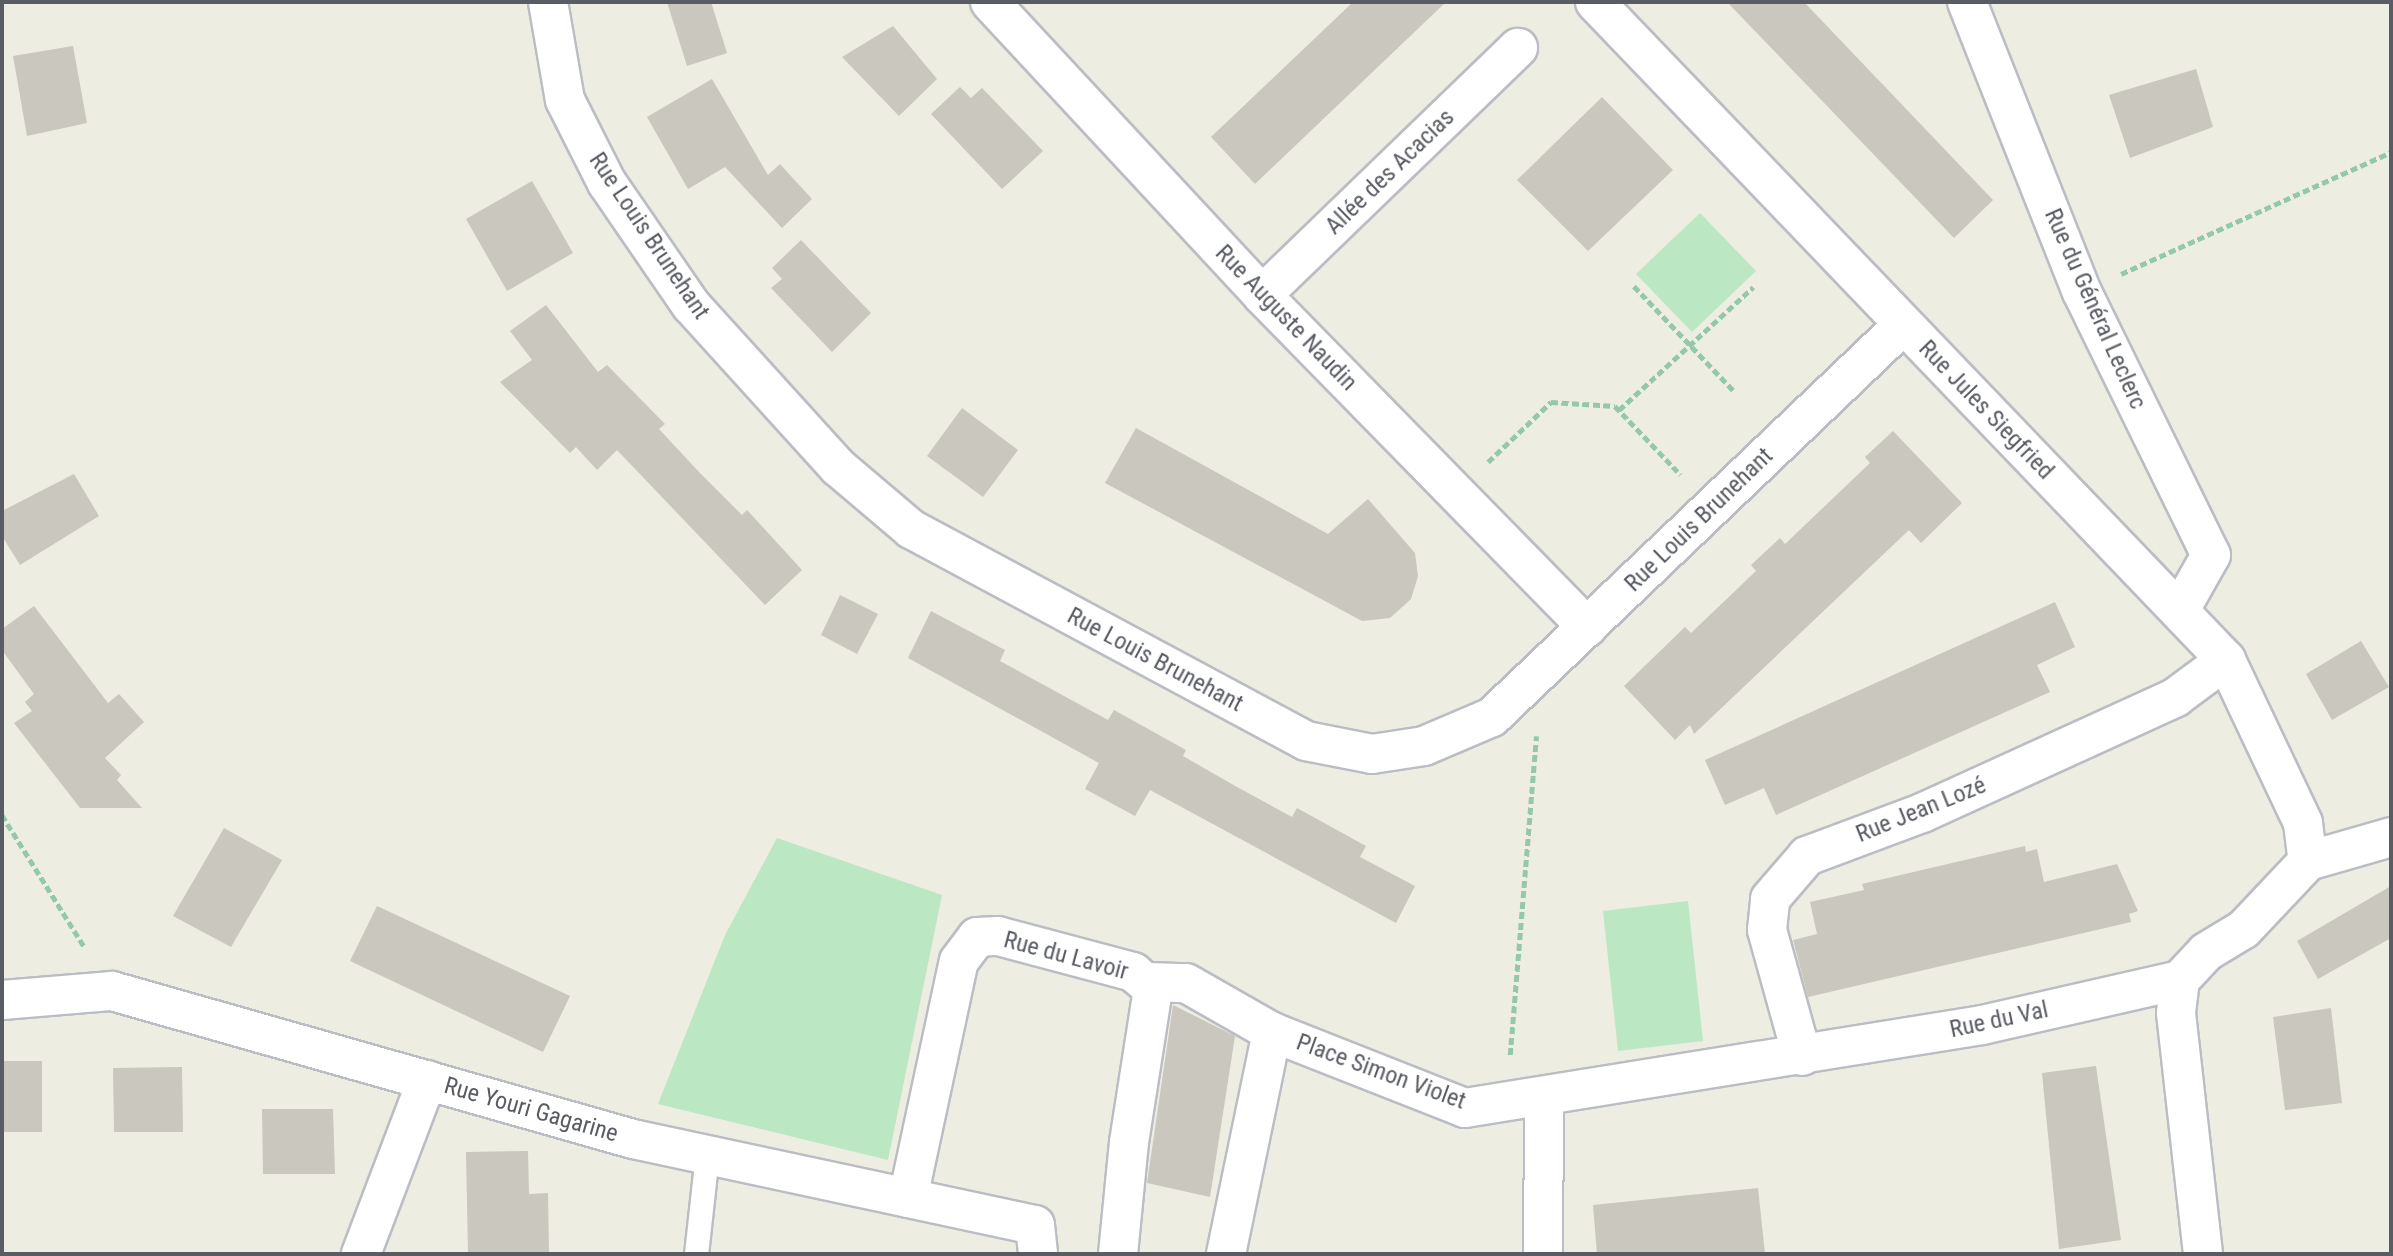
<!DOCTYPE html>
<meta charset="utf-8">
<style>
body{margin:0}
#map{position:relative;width:2393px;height:1256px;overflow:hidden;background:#eeede1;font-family:"Roboto Condensed",sans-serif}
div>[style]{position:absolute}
.green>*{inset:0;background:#bbe7c2}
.building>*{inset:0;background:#c9c7be}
.path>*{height:4.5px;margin-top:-2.25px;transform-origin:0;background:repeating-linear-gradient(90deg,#94c8ab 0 7px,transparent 0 10.5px)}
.roads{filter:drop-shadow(2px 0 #bbbdc4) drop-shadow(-2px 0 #bbbdc4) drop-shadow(0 2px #bbbdc4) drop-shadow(0 -2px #bbbdc4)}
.service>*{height:23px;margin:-11.5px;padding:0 11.5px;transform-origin:11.5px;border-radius:11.5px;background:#fff}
.minor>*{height:38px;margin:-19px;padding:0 19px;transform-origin:19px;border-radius:19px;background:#fff}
span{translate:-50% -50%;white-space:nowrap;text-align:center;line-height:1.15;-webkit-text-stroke:6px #fff;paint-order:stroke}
.street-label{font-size:24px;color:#595c63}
.frame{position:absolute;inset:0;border:4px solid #595c63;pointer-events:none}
</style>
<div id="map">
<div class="green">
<div style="clip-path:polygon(1700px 213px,1756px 271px,1692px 332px,1636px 274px)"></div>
<div style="clip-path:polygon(777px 838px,942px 895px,888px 1160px,658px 1104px,725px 935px)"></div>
<div style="clip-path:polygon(1688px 901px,1703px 1041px,1618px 1051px,1603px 911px)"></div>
</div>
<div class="building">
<div style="clip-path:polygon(667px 2px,711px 2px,727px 53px,687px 66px)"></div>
<div style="clip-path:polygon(1353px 2px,1446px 2px,1255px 184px,1211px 137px)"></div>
<div style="clip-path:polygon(1727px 2px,1804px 2px,1993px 200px,1954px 238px)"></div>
<div style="clip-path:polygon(893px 26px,937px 79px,899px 116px,842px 57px)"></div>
<div style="clip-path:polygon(73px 46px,87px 123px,27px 136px,13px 56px)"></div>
<div style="clip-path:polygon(2196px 69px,2213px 127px,2130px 158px,2109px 95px)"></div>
<div style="clip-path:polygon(712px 79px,768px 175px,780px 164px,812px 199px,782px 228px,725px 167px,688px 189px,647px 117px)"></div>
<div style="clip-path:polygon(960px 87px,971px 98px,982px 88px,1043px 151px,1002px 189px,931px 114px)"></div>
<div style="clip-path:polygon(1602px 97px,1673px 170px,1588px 251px,1517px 180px)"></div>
<div style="clip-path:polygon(532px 181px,573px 253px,507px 291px,466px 219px)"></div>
<div style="clip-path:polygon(801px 240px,871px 313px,832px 352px,771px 288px,782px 279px,772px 268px)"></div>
<div style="clip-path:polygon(546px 305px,598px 372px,607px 365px,665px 424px,659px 429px,699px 472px,742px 515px,747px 510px,802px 570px,765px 605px,617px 450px,597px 470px,576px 447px,570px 453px,500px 382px,532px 360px,510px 331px)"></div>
<div style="clip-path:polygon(962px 408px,1018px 450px,983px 497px,927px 456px)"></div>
<div style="clip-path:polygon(1136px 428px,1328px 534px,1368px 499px,1415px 553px,1418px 576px,1411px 599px,1390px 618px,1362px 621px,1105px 483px)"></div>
<div style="clip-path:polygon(1893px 431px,1962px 503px,1921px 543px,1909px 530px,1694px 734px,1690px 725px,1675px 740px,1624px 686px,1685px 627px,1691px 633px,1756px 571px,1751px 565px,1780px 538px,1785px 544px,1870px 463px,1865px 457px)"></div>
<div style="clip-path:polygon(74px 474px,99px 516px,20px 565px,2px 536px,2px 511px)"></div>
<div style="clip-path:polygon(840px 595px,878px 614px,857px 654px,821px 635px)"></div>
<div style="clip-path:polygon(2055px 602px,2075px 647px,2037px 665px,2050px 692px,1776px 815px,1764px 788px,1725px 805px,1705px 760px)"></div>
<div style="clip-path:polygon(34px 606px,108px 703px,119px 694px,144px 722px,105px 758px,121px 775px,117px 780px,142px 808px,80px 808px,14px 723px,32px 711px,25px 702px,34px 694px,2px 650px,2px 629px)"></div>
<div style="clip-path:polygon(931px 611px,1005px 650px,1000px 661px,1108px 720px,1114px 710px,1186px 750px,1183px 756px,1237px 787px,1292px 817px,1297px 808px,1366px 846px,1360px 857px,1415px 886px,1396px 923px,1150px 790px,1135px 816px,1085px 789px,1099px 763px,908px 658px)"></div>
<div style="clip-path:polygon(2361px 641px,2389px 687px,2332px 720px,2306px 674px)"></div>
<div style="clip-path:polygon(224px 828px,282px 860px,231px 947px,173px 916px)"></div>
<div style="clip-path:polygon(2025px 846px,2026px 852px,2037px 849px,2044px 882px,2117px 864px,2138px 911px,2129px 914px,2131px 922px,1808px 997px,1793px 940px,1817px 934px,1810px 902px,1864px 890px,1862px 884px)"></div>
<div style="clip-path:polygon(2391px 886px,2391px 938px,2318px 979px,2297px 941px)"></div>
<div style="clip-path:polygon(377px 906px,570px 996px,543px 1052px,350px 961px)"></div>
<div style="clip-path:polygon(1173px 1005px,1235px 1036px,1210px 1197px,1147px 1183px)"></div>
<div style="clip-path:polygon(2331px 1008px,2342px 1103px,2285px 1110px,2273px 1017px)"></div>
<div style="clip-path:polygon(2px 1061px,42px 1061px,42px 1132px,2px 1132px)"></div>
<div style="clip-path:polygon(2096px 1066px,2121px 1240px,2059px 1249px,2042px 1073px)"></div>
<div style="clip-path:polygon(182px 1067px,183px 1132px,114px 1132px,113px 1068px)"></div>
<div style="clip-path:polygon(262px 1109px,333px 1109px,335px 1174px,263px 1174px)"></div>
<div style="clip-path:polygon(528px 1151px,529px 1194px,548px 1193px,549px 1254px,468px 1254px,466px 1152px)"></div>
<div style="clip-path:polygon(1758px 1188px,1765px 1254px,1597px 1254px,1593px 1205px)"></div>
</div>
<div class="path">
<div style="left:2121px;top:274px;width:296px;rotate:-24.3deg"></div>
<div style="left:1634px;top:286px;width:144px;rotate:46.4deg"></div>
<div style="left:1619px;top:410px;width:182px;rotate:-42.5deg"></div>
<div style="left:1488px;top:462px;width:87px;rotate:-43.6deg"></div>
<div style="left:1551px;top:402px;width:64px;rotate:3.6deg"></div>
<div style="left:1615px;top:406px;width:95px;rotate:46.3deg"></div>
<div style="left:2px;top:815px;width:157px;rotate:58deg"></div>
<div style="left:1510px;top:1055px;width:320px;rotate:-85.3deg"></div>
</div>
<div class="roads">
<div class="service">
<div style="left:696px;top:1254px;width:101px;rotate:-83.7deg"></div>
</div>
<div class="minor">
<div style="left:548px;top:2px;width:99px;rotate:80.2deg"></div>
<div style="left:565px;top:100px;width:93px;rotate:63.2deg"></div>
<div style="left:607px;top:183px;width:148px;rotate:55.5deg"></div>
<div style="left:691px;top:305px;width:219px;rotate:47.8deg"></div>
<div style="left:838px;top:467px;width:96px;rotate:40.3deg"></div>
<div style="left:911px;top:529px;width:448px;rotate:28.2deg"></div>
<div style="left:1306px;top:741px;width:67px;rotate:11.1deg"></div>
<div style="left:1372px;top:754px;width:53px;rotate:-8.7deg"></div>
<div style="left:1424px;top:746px;width:74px;rotate:-23.1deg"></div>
<div style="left:1492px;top:717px;width:568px;rotate:-43.64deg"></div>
<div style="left:990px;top:2px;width:400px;rotate:47.1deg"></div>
<div style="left:1262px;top:295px;width:465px;rotate:45.6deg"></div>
<div style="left:1595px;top:2px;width:912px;rotate:46.2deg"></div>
<div style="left:2226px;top:660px;width:180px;rotate:64.7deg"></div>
<div style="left:2303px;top:823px;width:38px;rotate:83deg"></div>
<div style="left:1967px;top:2px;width:312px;rotate:68.4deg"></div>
<div style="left:2082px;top:292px;width:293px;rotate:63.9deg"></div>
<div style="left:2211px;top:555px;width:61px;rotate:119.5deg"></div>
<div style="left:1262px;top:295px;width:356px;rotate:-44deg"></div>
<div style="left:2308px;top:861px;width:86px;rotate:-16.1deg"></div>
<div style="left:2180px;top:980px;width:33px;rotate:97deg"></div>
<div style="left:2176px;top:1013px;width:243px;rotate:83.6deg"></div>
<div style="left:2180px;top:980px;width:38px;rotate:-47deg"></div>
<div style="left:2206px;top:952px;width:44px;rotate:-31.2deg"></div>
<div style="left:2244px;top:929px;width:93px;rotate:-46.7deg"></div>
<div style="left:1149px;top:982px;width:37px;rotate:2deg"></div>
<div style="left:1186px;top:983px;width:99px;rotate:29.7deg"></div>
<div style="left:2px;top:1000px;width:110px;rotate:-4.7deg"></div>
<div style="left:112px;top:991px;width:542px;rotate:15.86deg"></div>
<div style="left:633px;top:1139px;width:411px;rotate:12.1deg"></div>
<div style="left:1035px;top:1225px;width:29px;rotate:84deg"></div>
<div style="left:1802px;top:1056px;width:131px;rotate:-105.5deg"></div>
<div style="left:1767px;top:930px;width:31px;rotate:-84deg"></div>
<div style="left:1770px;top:899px;width:57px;rotate:-49.3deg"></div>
<div style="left:1807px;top:856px;width:123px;rotate:-20.5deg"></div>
<div style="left:1922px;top:813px;width:279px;rotate:-24.5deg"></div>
<div style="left:2176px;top:697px;width:62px;rotate:-36.5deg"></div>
<div style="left:908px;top:1198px;width:242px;rotate:-77.9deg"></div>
<div style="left:959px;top:961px;width:30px;rotate:-53deg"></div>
<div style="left:977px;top:937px;width:21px;rotate:-3deg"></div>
<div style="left:998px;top:936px;width:140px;rotate:14.9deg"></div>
<div style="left:1133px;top:972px;width:26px;rotate:40deg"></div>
<div style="left:1153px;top:989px;width:155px;rotate:98.9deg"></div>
<div style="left:1129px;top:1142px;width:113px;rotate:95.6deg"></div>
<div style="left:361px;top:1254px;width:186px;rotate:-69.2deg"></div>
<div style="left:1226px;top:1254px;width:227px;rotate:-78.3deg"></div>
<div style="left:1272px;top:1032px;width:207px;rotate:21.5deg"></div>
<div style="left:1465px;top:1108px;width:524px;rotate:-9.12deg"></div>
<div style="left:1982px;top:1025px;width:203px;rotate:-12.8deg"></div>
<div style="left:1543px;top:1254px;width:157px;rotate:-89.6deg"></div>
</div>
</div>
<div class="street-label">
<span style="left:1390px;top:172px;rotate:-44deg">Allée des Acacias</span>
<span style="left:649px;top:236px;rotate:56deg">Rue Louis Brunehant</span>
<span style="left:2095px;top:309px;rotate:66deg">Rue du Général Leclerc</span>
<span style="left:1286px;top:318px;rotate:46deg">Rue Auguste Naudin</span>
<span style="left:1986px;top:410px;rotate:46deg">Rue Jules Siegfried</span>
<span style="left:1699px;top:520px;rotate:-44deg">Rue Louis Brunehant</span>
<span style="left:1155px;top:660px;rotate:28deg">Rue Louis Brunehant</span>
<span style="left:1921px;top:810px;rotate:-22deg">Rue Jean Lozé</span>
<span style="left:1066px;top:956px;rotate:15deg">Rue du Lavoir</span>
<span style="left:1999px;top:1020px;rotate:-12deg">Rue du Val</span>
<span style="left:1381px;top:1072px;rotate:20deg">Place Simon Violet</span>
<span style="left:531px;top:1110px;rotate:16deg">Rue Youri Gagarine</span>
</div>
<div class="frame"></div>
</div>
